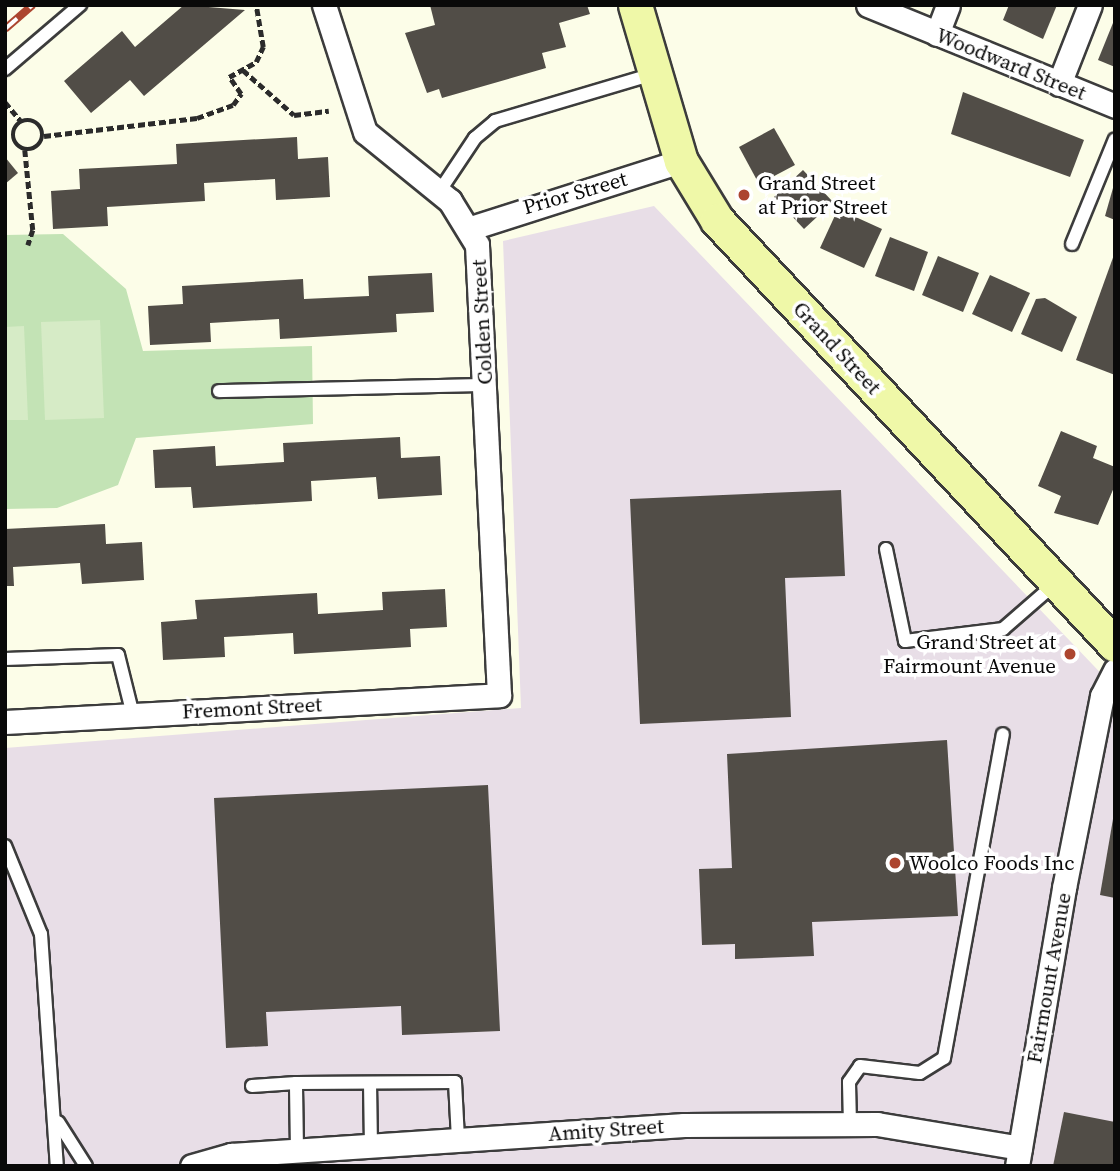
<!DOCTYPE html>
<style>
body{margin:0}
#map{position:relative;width:1120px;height:1171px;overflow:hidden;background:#fcfde8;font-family:"Source Serif 4",serif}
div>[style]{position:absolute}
.industrial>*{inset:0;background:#e8dee7}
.green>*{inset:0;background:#c3e3b5}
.pitch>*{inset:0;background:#d6ebc6}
.building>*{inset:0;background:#514d47}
.path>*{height:4.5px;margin-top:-2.25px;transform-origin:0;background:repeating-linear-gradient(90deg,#2b2b2b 0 7px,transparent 0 10.5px)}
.path>.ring{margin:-2.25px;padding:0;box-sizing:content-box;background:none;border:4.5px solid #2b2b2b;border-radius:50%}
.roads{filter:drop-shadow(2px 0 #3c3c3c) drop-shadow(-2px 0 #3c3c3c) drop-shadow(0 2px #3c3c3c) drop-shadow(0 -2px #3c3c3c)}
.lane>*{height:12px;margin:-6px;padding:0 6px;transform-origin:6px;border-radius:6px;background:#fff}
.street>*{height:23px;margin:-11.5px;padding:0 11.5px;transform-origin:11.5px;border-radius:11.5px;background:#fff}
.secondary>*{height:33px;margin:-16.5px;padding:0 16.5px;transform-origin:16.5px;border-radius:16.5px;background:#eff8a8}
.rail>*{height:8px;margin-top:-4px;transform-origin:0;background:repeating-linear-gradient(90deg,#fff 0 16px,#ac452f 0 32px);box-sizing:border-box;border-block:2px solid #ac452f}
.dots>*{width:19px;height:19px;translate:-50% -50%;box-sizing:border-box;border:4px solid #fff;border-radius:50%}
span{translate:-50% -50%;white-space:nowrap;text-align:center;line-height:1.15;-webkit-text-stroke:7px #fff;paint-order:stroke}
.street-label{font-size:21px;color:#090909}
.poi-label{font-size:21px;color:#090909}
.left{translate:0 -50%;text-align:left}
.right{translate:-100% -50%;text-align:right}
.frame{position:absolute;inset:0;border:7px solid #090909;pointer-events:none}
</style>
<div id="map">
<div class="industrial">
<div style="clip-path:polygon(654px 206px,1115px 688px,1115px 1166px,5px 1166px,5px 748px,521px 708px,503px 241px)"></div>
</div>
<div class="green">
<div style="clip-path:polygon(63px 234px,126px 289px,143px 351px,312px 346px,313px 424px,136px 438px,118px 485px,57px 508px,5px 509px,5px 235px)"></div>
</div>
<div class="pitch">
<div style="clip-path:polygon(100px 320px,104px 418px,45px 420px,41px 322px)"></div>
<div style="clip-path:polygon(24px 326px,28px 420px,5px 420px,5px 327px)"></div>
</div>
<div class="building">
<div style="clip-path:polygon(184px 5px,245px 10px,144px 96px,130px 80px,91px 113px,64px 81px,122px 31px,135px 47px)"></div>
<div style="clip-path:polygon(430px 5px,587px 5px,590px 14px,559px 23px,566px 47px,542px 53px,546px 68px,442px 98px,439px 89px,427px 93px,405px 33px,435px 25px)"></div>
<div style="clip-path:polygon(1009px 5px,1057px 5px,1043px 39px,1003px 20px)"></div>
<div style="clip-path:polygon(1115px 18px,1115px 67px,1098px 60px)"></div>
<div style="clip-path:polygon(963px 92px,1084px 140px,1070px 177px,951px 134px)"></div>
<div style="clip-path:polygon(774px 128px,795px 165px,759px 184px,739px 147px)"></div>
<div style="clip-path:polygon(297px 137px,298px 159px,328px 157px,330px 197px,276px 200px,275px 179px,204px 183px,205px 201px,107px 207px,108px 226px,53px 229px,51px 191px,80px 189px,79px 169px,177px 164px,176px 144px)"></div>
<div style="clip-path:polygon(5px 157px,18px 173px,5px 184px)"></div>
<div style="clip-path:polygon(803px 170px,833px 202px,804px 229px,774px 197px)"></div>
<div style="clip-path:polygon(1115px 181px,1115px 220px,1105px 216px)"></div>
<div style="clip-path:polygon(838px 209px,882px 229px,864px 268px,820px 248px)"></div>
<div style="clip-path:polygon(890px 237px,928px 252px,914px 291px,875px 276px)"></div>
<div style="clip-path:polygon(1115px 252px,1115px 375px,1076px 360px)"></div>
<div style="clip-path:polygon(938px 256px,979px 273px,963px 312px,922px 295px)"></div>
<div style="clip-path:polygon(432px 273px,434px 312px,396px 314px,397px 332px,280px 339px,279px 319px,210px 323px,211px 342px,150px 345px,148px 306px,183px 304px,182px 286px,303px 279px,304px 299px,369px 296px,368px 276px)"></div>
<div style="clip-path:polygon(990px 275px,1030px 293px,1012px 332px,972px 314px)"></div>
<div style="clip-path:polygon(1045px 298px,1077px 317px,1062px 352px,1021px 334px,1036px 299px)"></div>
<div style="clip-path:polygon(1061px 431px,1097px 446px,1093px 458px,1115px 467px,1115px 485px,1098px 525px,1054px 513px,1061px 496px,1038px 486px)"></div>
<div style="clip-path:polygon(400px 437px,401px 458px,440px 456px,442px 495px,378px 499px,376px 477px,311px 481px,312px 501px,193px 508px,191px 487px,155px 488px,153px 450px,215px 446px,216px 466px,284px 462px,283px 443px)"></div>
<div style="clip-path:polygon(841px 490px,845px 576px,785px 578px,791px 717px,640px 724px,630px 499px)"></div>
<div style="clip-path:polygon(105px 524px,106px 544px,142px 542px,144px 580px,82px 584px,80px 563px,13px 567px,14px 586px,5px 586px,5px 529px)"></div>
<div style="clip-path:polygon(445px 589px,447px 627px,410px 629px,411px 647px,294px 654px,293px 633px,224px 637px,225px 657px,163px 660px,161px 622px,197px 619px,195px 600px,317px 593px,318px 614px,383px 610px,382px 592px)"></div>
<div style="clip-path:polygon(947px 740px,958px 916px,812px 922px,814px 956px,735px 959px,735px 944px,702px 945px,699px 869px,732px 868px,727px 754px)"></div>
<div style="clip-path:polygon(488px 785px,500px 1031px,402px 1035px,401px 1006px,266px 1012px,268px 1046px,226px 1048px,214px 798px)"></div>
<div style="clip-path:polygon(1113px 819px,1115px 819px,1115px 898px,1100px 895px)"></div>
<div style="clip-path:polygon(1064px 1112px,1115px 1122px,1115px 1166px,1053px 1166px)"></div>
</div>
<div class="path">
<div style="left:243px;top:70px;width:68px;rotate:41.4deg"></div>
<div style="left:294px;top:115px;width:35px;rotate:-7deg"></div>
<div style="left:5px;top:102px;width:25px;rotate:50deg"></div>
<div class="ring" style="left:13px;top:120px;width:25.5px;height:25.5px"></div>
<div style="left:44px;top:136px;width:154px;rotate:-6.7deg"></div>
<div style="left:197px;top:118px;width:38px;rotate:-20deg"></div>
<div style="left:233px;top:105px;width:14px;rotate:-54deg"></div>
<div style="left:241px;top:94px;width:21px;rotate:-125deg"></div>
<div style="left:229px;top:77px;width:31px;rotate:-29deg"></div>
<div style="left:256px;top:62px;width:17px;rotate:-65deg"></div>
<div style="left:263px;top:47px;width:43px;rotate:-99.5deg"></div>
<div style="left:25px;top:150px;width:80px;rotate:84.3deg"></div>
<div style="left:33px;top:230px;width:16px;rotate:108deg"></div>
</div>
<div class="roads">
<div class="lane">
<div style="left:5px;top:69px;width:99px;rotate:-40.5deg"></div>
<div style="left:439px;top:192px;width:65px;rotate:-56.3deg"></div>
<div style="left:475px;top:138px;width:26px;rotate:-40deg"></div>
<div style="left:495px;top:121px;width:166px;rotate:-16.5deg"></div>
<div style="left:1072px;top:244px;width:113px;rotate:-67.7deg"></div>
<div style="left:219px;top:391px;width:267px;rotate:-1.3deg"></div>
<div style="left:886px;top:549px;width:94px;rotate:78.3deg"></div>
<div style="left:905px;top:641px;width:99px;rotate:-7deg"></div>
<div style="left:1003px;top:629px;width:70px;rotate:-41deg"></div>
<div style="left:5px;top:659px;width:113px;rotate:-2deg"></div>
<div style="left:118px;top:655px;width:62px;rotate:76deg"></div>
<div style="left:5px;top:846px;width:95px;rotate:67.8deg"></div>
<div style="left:41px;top:934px;width:233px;rotate:86.1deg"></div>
<div style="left:370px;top:1083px;width:63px;rotate:89.1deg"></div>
<div style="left:252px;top:1086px;width:44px;rotate:-3.9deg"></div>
<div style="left:58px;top:1122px;width:52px;rotate:57.5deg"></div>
<div style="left:850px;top:1124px;width:42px;rotate:-91.4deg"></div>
<div style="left:849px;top:1082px;width:19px;rotate:-55deg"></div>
<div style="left:860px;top:1066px;width:60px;rotate:6.7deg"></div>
<div style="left:920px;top:1073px;width:28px;rotate:-32deg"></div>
<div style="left:944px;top:1058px;width:329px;rotate:-79.7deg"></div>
<div style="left:297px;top:1150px;width:67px;rotate:-90.9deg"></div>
<div style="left:296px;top:1083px;width:159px;rotate:-0.4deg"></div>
<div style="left:455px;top:1082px;width:58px;rotate:87deg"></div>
</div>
<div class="street">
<div style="left:868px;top:5px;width:267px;rotate:22.2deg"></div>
<div style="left:937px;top:34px;width:31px;rotate:-69deg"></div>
<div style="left:1059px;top:84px;width:85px;rotate:-68.6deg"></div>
<div style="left:471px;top:228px;width:220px;rotate:-17.7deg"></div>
<div style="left:5px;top:722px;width:495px;rotate:-3.1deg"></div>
<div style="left:499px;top:695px;width:451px;rotate:-92.8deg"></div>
<div style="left:477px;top:245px;width:52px;rotate:-121.5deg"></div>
<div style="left:450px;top:201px;width:109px;rotate:-140.9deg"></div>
<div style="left:365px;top:132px;width:133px;rotate:-107.9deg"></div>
<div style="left:192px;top:1166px;width:41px;rotate:-15.8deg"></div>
<div style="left:231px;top:1155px;width:454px;rotate:-3.8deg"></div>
<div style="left:684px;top:1125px;width:193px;rotate:-0.3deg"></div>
<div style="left:877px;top:1124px;width:145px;rotate:9.5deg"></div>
<div style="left:1017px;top:1166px;width:282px;rotate:-80.4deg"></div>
<div style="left:1064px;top:888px;width:196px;rotate:-78.8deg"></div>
<div style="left:1102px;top:696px;width:29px;rotate:-63deg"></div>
</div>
<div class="secondary">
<div style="left:635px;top:5px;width:163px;rotate:73.6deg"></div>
<div style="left:681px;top:161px;width:69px;rotate:58.6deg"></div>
<div style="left:717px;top:220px;width:582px;rotate:46.88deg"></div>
</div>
</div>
<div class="rail">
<div style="left:5px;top:29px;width:37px;rotate:-41deg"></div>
</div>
<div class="dots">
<div style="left:744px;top:195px;background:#ac452f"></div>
<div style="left:1070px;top:654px;background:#ac452f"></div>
<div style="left:895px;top:863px;background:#ac452f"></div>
</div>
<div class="street-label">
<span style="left:1011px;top:64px;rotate:22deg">Woodward Street</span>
<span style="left:575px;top:193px;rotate:-16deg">Prior Street</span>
<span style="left:482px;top:322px;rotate:-93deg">Colden Street</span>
<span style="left:837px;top:348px;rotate:47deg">Grand Street</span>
<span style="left:252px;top:708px;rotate:-3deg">Fremont Street</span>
<span style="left:1049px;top:978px;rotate:-80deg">Fairmount Avenue</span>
<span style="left:606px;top:1130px;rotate:-4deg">Amity Street</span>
</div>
<div class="poi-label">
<span class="left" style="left:758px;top:195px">Grand Street<br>at Prior Street</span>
<span class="right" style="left:1056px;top:654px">Grand Street at<br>Fairmount Avenue</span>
<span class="left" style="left:909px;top:863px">Woolco Foods Inc</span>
</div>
<div class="frame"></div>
</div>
